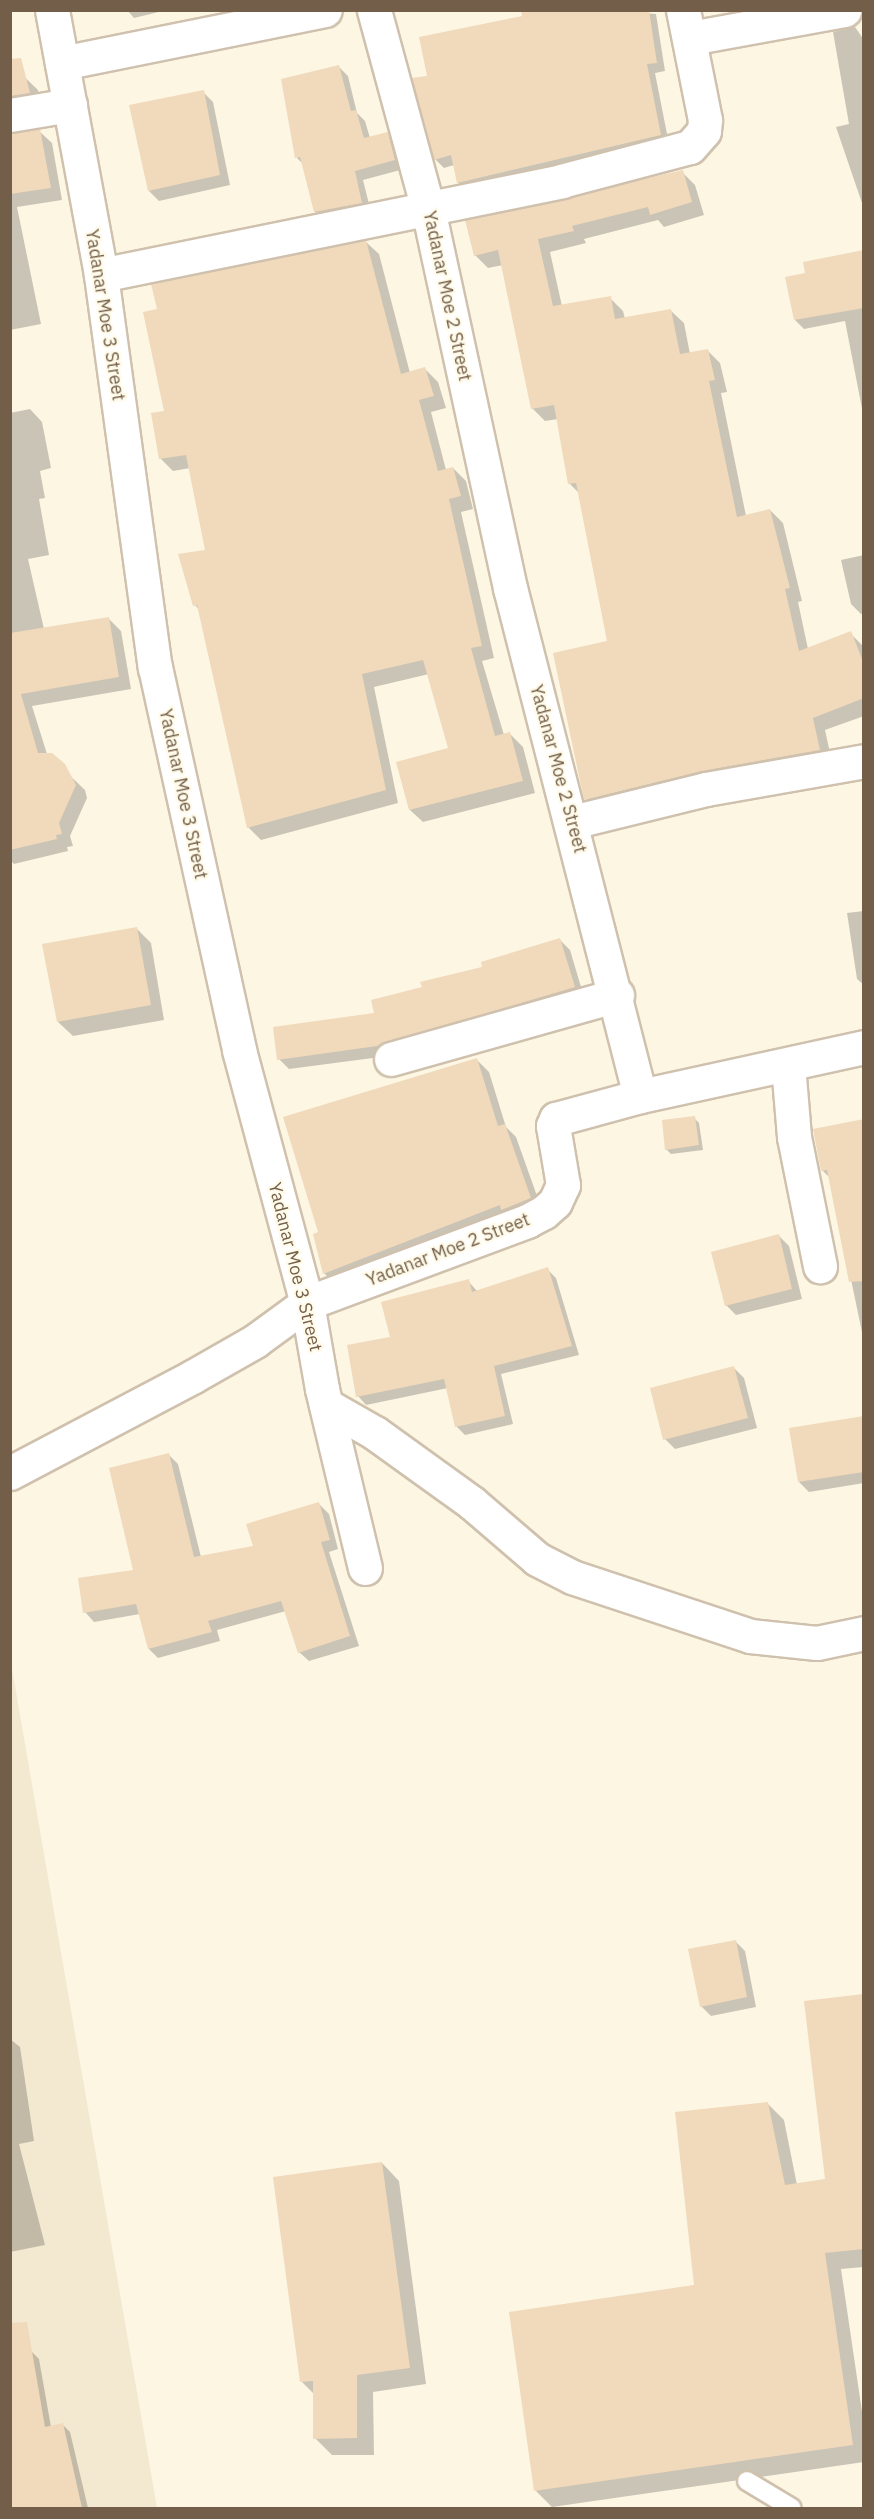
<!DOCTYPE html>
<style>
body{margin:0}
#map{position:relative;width:874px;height:2519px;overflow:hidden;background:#fcf6e3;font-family:"IBM Plex Sans",sans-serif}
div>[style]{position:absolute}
.residential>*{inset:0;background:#f3e9d1}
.shadow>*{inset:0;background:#0003}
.building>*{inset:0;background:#f1d9bb}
.roads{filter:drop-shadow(2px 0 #cfc1ad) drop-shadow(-2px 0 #cfc1ad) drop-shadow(0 2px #cfc1ad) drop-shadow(0 -2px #cfc1ad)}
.service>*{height:18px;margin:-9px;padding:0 9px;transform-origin:9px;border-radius:9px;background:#fff}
.minor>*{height:33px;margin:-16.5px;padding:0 16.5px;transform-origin:16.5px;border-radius:16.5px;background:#fff}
span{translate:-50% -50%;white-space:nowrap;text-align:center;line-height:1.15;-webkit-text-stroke:4.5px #fffae9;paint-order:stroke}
.street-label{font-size:18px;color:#735f49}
.frame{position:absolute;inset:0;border:12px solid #735f49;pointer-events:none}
</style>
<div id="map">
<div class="residential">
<div style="clip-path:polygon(11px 1663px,157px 2508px,11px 2508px)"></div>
</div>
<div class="shadow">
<div style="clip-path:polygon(127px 10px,167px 10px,134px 18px)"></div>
<div style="clip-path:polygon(608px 10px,656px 14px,665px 71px,655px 73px,669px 144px,467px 191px,458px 182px,454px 165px,444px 168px,435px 159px,429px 77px)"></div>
<div style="clip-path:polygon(855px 27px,864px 40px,864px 209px,836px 127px,849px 124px,833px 32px)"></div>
<div style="clip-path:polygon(10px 63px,38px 90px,41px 105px,11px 112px)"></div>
<div style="clip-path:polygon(339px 67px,348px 76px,357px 113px,365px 121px,370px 138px,387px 134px,397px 143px,404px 169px,363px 180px,371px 212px,325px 221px,315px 212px,303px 164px,297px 158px)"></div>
<div style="clip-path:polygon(203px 92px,213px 102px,230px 185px,159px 201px,149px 191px)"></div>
<div style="clip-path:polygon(39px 131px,52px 143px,62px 200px,17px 207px,41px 324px,10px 330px,10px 134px)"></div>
<div style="clip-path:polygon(682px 172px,695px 185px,704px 215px,664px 227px,658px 220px,584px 239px,586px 243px,550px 252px,562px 306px,610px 298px,623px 311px,625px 319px,671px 311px,684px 323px,690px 354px,707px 350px,720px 363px,727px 392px,721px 393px,746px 516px,770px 510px,783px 523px,802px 601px,798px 602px,808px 649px,850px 633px,863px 646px,864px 716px,825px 730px,832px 762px,598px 812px,586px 799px,609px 642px,580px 494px,570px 484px,558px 419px,545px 421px,532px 408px,503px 265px,488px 268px,475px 255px)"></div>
<div style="clip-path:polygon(366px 242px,379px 254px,410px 373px,425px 369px,438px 382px,446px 408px,431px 412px,446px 470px,453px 468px,466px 481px,473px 509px,461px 512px,494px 658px,482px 661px,504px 735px,510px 734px,523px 747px,535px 793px,423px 822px,410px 810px,450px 749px,429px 674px,374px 687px,398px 803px,261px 840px,248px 827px,200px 611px,195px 605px,207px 551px,190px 468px,173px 471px,160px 458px,166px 412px)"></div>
<div style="clip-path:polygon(864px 252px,864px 419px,845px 321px,804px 329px,795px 320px,807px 275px)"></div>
<div style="clip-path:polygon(30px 409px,42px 422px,51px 468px,40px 471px,45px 498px,39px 499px,49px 555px,28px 559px,44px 629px,108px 618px,121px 631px,131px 689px,32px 706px,47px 754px,85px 790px,87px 798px,70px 836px,73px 846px,67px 847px,68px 851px,14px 864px,10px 860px,10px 413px)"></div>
<div style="clip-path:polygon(864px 555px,864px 613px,861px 614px,851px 604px,841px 560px)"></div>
<div style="clip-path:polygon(864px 911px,864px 985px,857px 979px,847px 913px)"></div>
<div style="clip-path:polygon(136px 928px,151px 943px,164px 1020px,73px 1036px,58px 1022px)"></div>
<div style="clip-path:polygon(560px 940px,570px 950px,584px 997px,388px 1056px,289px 1069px,279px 1059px,376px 1015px,423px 988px)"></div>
<div style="clip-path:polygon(477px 1060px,489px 1072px,506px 1127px,516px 1137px,542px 1210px,336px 1285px,324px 1273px,320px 1233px)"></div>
<div style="clip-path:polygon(694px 1118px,699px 1123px,703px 1150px,671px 1154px,666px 1149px)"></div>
<div style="clip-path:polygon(864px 1120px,864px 1342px,830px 1178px,822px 1170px)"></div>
<div style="clip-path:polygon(779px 1236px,789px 1246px,802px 1299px,736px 1315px,726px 1305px)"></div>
<div style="clip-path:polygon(547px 1269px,556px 1278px,579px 1355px,501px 1374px,513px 1424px,465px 1435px,457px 1427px,448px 1388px,366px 1405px,358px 1396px,391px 1338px,468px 1281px,478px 1292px)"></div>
<div style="clip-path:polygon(734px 1368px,744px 1378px,757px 1428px,675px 1449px,665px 1439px)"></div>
<div style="clip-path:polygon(864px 1417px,864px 1483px,809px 1492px,799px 1482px)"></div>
<div style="clip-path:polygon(169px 1455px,178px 1464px,201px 1557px,255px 1547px,319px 1504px,329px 1514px,338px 1549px,329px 1552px,359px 1646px,309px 1661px,299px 1652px,286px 1611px,217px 1630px,220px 1641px,158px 1658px,149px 1649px,140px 1614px,94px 1622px,85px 1612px,135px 1571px)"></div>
<div style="clip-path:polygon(735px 1941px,745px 1951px,756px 2007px,711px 2016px,701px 2006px)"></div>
<div style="clip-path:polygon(864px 1996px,864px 2267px,841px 2269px,864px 2425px,864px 2462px,552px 2507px,536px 2491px,695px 2287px,767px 2103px,784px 2120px,797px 2185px,826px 2180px)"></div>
<div style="clip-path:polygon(10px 2039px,20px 2047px,34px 2141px,19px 2144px,45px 2245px,10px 2252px)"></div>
<div style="clip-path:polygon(382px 2163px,399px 2181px,426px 2384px,373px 2392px,374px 2455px,332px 2455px,315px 2438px,315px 2395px,302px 2382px)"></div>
<div style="clip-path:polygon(31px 2351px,39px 2359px,51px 2427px,63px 2425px,70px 2432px,88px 2508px,10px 2508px,10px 2355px)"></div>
</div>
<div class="building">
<div style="clip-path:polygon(521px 10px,649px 10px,657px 63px,647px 64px,661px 135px,457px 183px,451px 155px,434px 160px,412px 78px,427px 76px,419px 37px,522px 16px)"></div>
<div style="clip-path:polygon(21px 58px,30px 93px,10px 96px,10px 59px)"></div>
<div style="clip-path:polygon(339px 65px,351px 111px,356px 110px,364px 138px,388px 132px,395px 160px,355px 171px,362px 203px,314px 212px,300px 157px,295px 158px,281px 79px)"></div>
<div style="clip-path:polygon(204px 90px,220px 175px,148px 191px,129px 105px)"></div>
<div style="clip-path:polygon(40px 129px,51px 188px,10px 194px,10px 133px)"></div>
<div style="clip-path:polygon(683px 170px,692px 202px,650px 215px,648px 207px,572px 226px,574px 231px,538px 239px,553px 306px,611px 296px,615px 319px,671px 309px,680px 354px,708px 349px,715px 380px,709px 381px,737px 517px,770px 509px,790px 588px,785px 589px,799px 651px,851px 631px,864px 664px,864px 698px,813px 718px,820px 750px,702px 771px,584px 800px,553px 653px,607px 641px,576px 483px,568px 484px,554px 405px,531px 409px,498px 250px,474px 256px,465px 220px)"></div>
<div style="clip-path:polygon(366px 240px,401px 374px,425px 367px,434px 396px,419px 400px,438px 471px,453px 467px,461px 496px,449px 499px,482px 646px,471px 648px,495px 736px,510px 732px,523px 781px,409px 810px,396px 762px,448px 748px,423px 660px,362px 674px,386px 790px,247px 828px,197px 605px,193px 606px,178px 554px,205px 550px,186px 455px,159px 459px,151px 413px,164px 411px,143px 312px,157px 309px,151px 284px)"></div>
<div style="clip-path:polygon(864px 250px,864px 308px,794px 320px,785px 277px,805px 273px,803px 262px)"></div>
<div style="clip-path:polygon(109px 617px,119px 677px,21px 694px,38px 753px,52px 753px,65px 764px,76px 785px,59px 823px,62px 834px,56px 835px,57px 839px,10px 850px,10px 633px)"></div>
<div style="clip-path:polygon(137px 927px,151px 1005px,57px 1022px,42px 944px)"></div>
<div style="clip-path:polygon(560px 938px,575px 987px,377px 1046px,277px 1060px,273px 1027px,374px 1013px,371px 1000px,422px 987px,420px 982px,482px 967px,481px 962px)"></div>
<div style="clip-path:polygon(477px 1058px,498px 1126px,505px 1124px,531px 1198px,501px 1210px,500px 1205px,323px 1274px,313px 1234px,318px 1232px,283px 1117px)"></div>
<div style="clip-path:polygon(695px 1116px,699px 1145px,665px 1150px,662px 1120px)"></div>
<div style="clip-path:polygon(864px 1119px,864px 1281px,849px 1282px,827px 1170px,821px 1171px,813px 1129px)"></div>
<div style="clip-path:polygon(779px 1234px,792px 1289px,725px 1306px,711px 1252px)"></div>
<div style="clip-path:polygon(548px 1267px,572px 1346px,494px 1366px,505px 1416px,455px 1427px,444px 1379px,356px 1397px,347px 1345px,390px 1337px,381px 1302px,469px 1279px,472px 1292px)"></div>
<div style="clip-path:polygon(734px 1366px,748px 1418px,663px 1440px,650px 1388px)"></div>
<div style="clip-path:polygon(864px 1416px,864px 1472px,798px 1482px,789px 1428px)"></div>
<div style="clip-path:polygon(169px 1453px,194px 1557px,253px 1546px,246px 1524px,319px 1502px,330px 1540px,321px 1542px,350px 1636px,298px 1653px,281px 1601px,208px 1621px,212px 1632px,148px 1649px,136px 1604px,83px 1613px,78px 1578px,133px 1570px,109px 1468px)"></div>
<div style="clip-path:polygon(736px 1940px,747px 1997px,700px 2007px,688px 1949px)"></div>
<div style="clip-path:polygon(864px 1994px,864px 2249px,825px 2253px,853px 2445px,534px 2491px,509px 2312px,694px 2285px,675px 2112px,768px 2102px,785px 2185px,825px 2179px,804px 2001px)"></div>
<div style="clip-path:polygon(382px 2162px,410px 2368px,357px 2375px,357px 2438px,313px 2439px,313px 2381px,300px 2382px,273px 2177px)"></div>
<div style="clip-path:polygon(27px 2322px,45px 2427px,63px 2423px,82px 2508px,10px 2508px,10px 2323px)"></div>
</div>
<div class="roads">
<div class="service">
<div style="left:747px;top:2481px;width:52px;rotate:31deg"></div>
</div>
<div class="minor">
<div style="left:52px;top:10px;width:269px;rotate:79.5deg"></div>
<div style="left:101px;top:275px;width:396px;rotate:82.2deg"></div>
<div style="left:155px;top:667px;width:392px;rotate:77.6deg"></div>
<div style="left:239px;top:1050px;width:262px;rotate:75deg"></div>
<div style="left:307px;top:1303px;width:87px;rotate:80.1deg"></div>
<div style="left:322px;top:1389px;width:184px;rotate:76.5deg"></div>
<div style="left:690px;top:38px;width:157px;rotate:-10.3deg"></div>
<div style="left:62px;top:63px;width:268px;rotate:-11.4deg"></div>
<div style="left:10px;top:115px;width:61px;rotate:-9.5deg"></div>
<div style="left:101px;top:275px;width:470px;rotate:-11.5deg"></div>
<div style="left:561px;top:181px;width:133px;rotate:-14.8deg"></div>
<div style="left:690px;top:147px;width:21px;rotate:-49deg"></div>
<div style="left:704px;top:131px;width:11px;rotate:-85deg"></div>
<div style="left:705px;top:120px;width:112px;rotate:-101.3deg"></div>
<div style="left:572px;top:822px;width:138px;rotate:-13.8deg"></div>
<div style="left:706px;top:789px;width:160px;rotate:-10deg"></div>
<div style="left:391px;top:1059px;width:235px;rotate:-15.8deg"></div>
<div style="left:788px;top:1065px;width:72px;rotate:85.2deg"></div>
<div style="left:794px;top:1137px;width:132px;rotate:78.6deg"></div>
<div style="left:640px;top:1096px;width:229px;rotate:-12.3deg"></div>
<div style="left:326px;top:1405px;width:56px;rotate:29.7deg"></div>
<div style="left:375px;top:1433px;width:120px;rotate:35.8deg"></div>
<div style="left:472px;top:1503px;width:86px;rotate:40.7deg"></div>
<div style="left:537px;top:1559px;width:39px;rotate:27deg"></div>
<div style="left:572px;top:1577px;width:188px;rotate:18.3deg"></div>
<div style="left:750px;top:1636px;width:67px;rotate:6deg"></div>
<div style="left:817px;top:1643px;width:48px;rotate:-12deg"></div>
<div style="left:10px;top:1473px;width:206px;rotate:-27.8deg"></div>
<div style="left:192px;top:1377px;width:73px;rotate:-29.7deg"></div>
<div style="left:255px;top:1341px;width:64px;rotate:-36.2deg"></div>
<div style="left:307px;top:1303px;width:235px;rotate:-20.4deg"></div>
<div style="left:527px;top:1221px;width:19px;rotate:-28deg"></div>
<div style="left:544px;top:1212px;width:15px;rotate:-42deg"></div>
<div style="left:555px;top:1202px;width:19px;rotate:-65deg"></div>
<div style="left:563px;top:1185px;width:60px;rotate:-99.6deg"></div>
<div style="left:553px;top:1126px;width:8px;rotate:-67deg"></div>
<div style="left:556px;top:1119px;width:87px;rotate:-15.3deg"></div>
<div style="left:640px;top:1096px;width:524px;rotate:-104.35deg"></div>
<div style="left:510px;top:588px;width:388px;rotate:-102.2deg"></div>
<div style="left:428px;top:209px;width:206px;rotate:-105.2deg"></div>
</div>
</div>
<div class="street-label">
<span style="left:447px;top:296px;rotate:78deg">Yadanar Moe 2 Street</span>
<span style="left:105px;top:315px;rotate:81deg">Yadanar Moe 3 Street</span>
<span style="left:558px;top:769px;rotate:75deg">Yadanar Moe 2 Street</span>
<span style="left:183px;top:794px;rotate:78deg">Yadanar Moe 3 Street</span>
<span style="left:448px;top:1250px;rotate:-21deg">Yadanar Moe 2 Street</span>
<span style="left:295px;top:1267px;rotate:76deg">Yadanar Moe 3 Street</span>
</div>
<div class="frame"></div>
</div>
